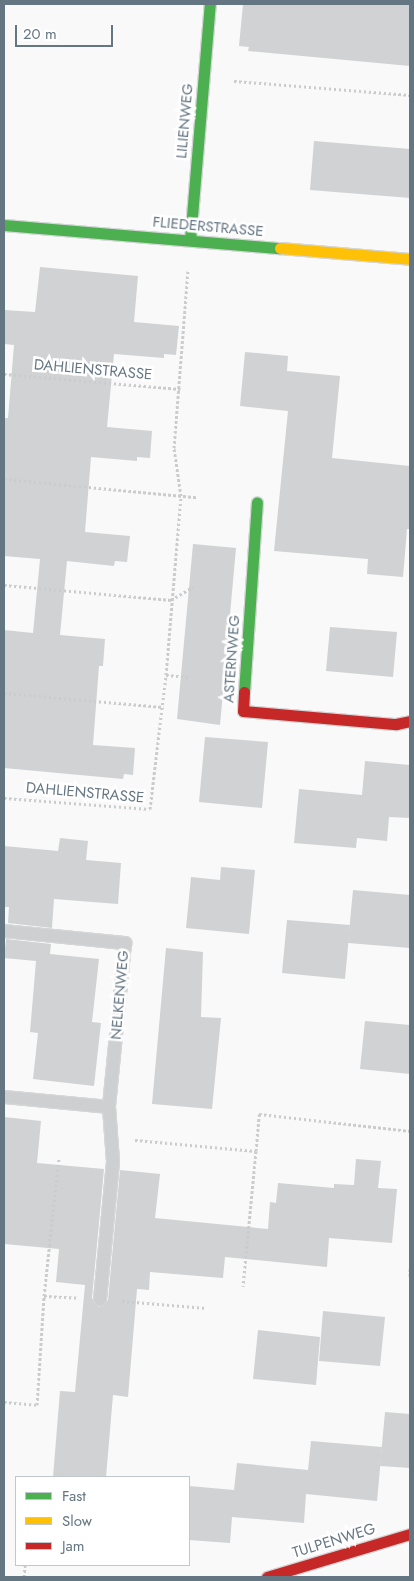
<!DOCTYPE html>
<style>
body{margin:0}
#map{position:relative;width:414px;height:1581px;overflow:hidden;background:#f9f9f9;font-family:Jost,sans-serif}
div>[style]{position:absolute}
.building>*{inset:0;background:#d0d2d3}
.path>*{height:3px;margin-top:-1.5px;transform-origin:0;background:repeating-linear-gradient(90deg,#cbcccd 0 2.5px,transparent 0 5px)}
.roads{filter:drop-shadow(1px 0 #d5d6d7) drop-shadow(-1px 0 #d5d6d7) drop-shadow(0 1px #d5d6d7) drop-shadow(0 -1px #d5d6d7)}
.lane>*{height:12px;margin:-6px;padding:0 6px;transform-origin:6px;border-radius:6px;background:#cecfd0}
.fast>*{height:11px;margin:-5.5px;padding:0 5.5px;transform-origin:5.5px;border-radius:5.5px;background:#4caf50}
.slow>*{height:11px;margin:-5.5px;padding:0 5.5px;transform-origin:5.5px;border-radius:5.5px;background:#ffc107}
.jam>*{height:11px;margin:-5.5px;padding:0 5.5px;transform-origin:5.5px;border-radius:5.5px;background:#c62828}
span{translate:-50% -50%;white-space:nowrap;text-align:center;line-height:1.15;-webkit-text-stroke:5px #fff;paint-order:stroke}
.street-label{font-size:15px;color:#657683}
.frame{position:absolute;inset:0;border:5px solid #657683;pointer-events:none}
.legend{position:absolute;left:15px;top:1476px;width:175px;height:90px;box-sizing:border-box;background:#fff;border:1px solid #c1c8cd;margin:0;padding:6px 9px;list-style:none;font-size:15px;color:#657683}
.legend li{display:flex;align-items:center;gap:10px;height:25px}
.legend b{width:25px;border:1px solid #c1c8cd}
.scale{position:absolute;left:15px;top:25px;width:98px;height:22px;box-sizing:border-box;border:2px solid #657683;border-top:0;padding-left:6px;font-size:15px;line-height:18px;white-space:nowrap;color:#657683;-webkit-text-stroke:4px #fff;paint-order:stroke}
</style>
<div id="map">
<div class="building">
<div style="clip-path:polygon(243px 4px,410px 4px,410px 66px,248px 51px,249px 47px,239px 46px)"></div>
<div style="clip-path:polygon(314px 141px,410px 149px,410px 198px,310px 190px)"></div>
<div style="clip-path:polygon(40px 267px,138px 276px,134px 322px,179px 326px,176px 355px,164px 354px,164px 358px,114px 354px,107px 427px,152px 431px,150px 458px,137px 457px,137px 461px,91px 457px,85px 532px,130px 536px,127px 562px,115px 561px,114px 566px,67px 561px,60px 635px,105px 639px,103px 666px,99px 666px,93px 745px,135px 748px,133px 775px,124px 774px,123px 779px,4px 768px,4px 630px,33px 633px,40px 559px,4px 556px,4px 418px,8px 418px,14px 345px,4px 344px,4px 310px,35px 312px)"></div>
<div style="clip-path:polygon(245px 352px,288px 356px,287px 371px,340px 376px,332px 458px,410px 466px,410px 529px,407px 529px,403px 577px,367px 574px,368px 559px,274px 551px,288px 411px,240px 406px)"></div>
<div style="clip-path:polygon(193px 544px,236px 548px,220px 725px,177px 719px)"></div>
<div style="clip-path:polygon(330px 627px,397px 632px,393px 677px,326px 671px)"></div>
<div style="clip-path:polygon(205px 737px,268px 742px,262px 808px,199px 802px)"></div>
<div style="clip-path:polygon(365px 761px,410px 765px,410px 818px,389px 817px,387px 841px,357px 838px,356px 848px,294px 843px,299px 789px,362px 795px)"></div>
<div style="clip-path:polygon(60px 838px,88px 841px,86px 860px,121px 863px,118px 904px,54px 899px,52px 928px,8px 923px,9px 907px,4px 907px,4px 846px,58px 851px)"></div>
<div style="clip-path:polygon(221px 867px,255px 870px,249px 934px,186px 928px,191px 877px,220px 880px)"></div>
<div style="clip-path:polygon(353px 890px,410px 895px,410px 948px,348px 943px)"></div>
<div style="clip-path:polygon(287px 920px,350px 925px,345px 979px,282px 973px)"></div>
<div style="clip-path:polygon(6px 939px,51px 944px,50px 954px,99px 959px,92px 1022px,101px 1023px,94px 1086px,33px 1079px,38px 1033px,30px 1032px,36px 961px,4px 958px)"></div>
<div style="clip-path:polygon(166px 948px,203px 952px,201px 1017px,221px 1018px,212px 1109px,152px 1104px)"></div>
<div style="clip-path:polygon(365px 1021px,410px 1025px,410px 1074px,360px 1069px)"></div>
<div style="clip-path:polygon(4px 1117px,41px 1121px,37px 1163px,104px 1169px,92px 1298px,99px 1307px,108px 1300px,120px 1170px,160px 1174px,155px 1218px,268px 1229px,270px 1202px,276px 1203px,278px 1183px,334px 1188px,334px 1184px,354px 1185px,356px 1159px,381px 1161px,378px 1188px,397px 1189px,392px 1243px,329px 1238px,327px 1267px,225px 1257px,223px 1278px,150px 1272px,149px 1290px,137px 1289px,128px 1397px,113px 1395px,106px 1477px,53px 1477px,60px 1391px,75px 1392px,85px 1285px,56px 1282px,59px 1249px,4px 1244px)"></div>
<div style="clip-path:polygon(323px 1311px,385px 1317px,380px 1366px,319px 1361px)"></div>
<div style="clip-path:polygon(258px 1330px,320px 1337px,316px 1385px,253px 1379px)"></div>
<div style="clip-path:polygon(385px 1412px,410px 1414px,410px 1468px,380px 1466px)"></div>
<div style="clip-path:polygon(311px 1441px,382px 1447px,377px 1501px,306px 1494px,304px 1523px,232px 1517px,230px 1543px,189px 1540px,189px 1486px,234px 1490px,237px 1463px,308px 1470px)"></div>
</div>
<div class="path">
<div style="left:234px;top:81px;width:177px;rotate:4.5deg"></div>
<div style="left:4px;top:374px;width:177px;rotate:4.9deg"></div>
<div style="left:4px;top:479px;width:193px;rotate:5.4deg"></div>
<div style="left:4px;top:585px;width:168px;rotate:5.1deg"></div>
<div style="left:171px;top:600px;width:26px;rotate:-31deg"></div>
<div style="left:166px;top:675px;width:22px;rotate:5deg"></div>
<div style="left:4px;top:693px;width:160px;rotate:5deg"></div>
<div style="left:4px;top:798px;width:146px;rotate:4.3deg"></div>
<div style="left:150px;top:809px;width:135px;rotate:-83.2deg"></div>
<div style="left:166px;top:675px;width:180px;rotate:-85.2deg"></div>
<div style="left:181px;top:496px;width:49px;rotate:-98.3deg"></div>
<div style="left:174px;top:448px;width:178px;rotate:-85.5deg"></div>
<div style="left:135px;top:1140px;width:121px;rotate:5.2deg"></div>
<div style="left:256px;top:1151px;width:136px;rotate:95.5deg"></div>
<div style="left:256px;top:1151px;width:37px;rotate:-85deg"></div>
<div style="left:259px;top:1114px;width:152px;rotate:6.4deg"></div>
<div style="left:410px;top:1276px;width:7px;rotate:-90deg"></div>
<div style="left:44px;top:1296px;width:34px;rotate:3deg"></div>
<div style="left:122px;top:1301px;width:85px;rotate:4.7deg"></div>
<div style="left:4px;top:1402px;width:33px;rotate:5deg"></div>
<div style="left:37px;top:1405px;width:109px;rotate:-86.3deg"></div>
<div style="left:44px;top:1296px;width:139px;rotate:-83.8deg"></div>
<div style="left:24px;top:1577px;width:12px;rotate:-85deg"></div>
</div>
<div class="roads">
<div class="lane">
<div style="left:4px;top:931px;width:122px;rotate:5.7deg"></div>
<div style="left:125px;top:943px;width:165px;rotate:95.6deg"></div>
<div style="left:109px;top:1107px;width:55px;rotate:85.8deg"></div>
<div style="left:113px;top:1162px;width:138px;rotate:95.4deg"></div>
<div style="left:4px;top:1097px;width:105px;rotate:5.4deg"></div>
</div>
<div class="fast">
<div style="left:4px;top:225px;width:277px;rotate:4.8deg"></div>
<div style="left:190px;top:240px;width:237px;rotate:-85.2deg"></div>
<div style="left:244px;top:692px;width:190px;rotate:-86.1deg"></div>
</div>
<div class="slow">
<div style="left:280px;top:248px;width:130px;rotate:4.8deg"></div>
</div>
<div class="jam">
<div style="left:244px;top:692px;width:19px;rotate:93deg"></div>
<div style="left:243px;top:711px;width:154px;rotate:4.9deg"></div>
<div style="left:396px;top:724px;width:14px;rotate:-12deg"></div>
<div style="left:267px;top:1577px;width:149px;rotate:-16.7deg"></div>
</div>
</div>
<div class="street-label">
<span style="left:185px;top:121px;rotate:-85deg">LILIENWEG</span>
<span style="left:208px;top:227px;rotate:5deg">FLIEDERSTRASSE</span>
<span style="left:93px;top:370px;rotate:5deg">DAHLIENSTRASSE</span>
<span style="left:232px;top:659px;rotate:-86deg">ASTERNWEG</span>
<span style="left:85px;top:793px;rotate:5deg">DAHLIENSTRASSE</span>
<span style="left:120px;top:995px;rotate:-85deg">NELKENWEG</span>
<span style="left:334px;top:1541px;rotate:-17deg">TULPENWEG</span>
</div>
<div class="frame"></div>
<ul class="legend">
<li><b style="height:6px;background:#4caf50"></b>Fast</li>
<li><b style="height:6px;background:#ffc107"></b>Slow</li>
<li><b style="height:6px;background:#c62828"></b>Jam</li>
</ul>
<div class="scale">20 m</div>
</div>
